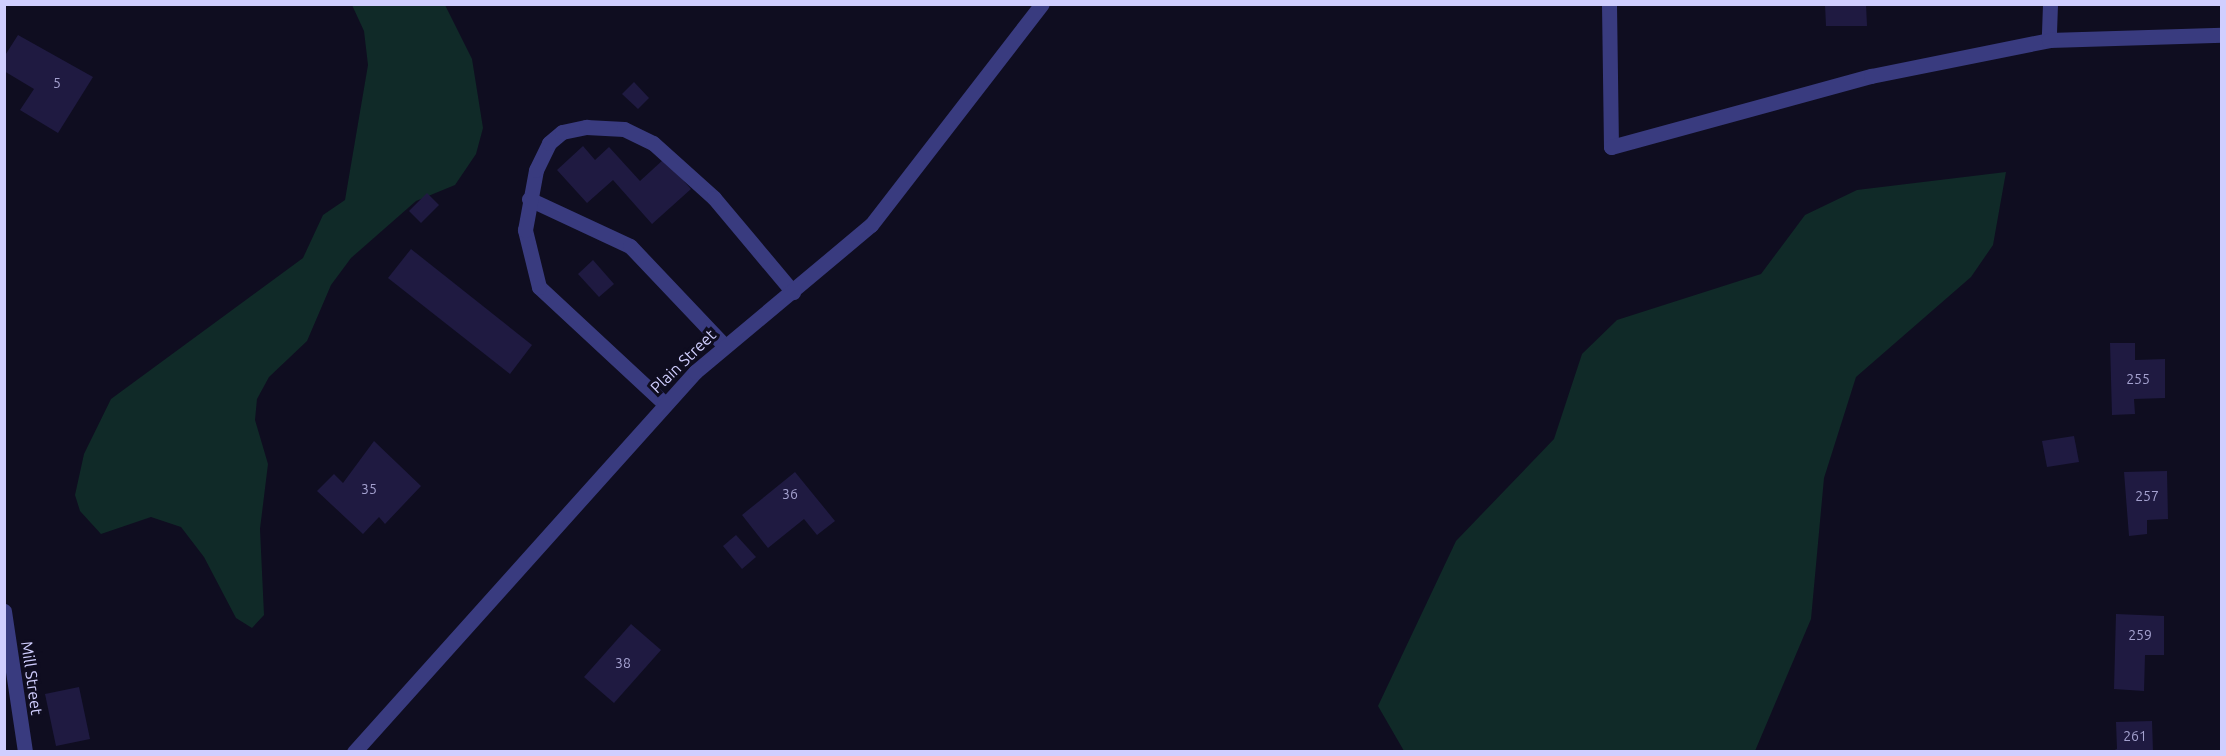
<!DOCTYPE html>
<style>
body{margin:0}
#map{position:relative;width:2226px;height:756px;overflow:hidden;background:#0f0d20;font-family:Ubuntu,sans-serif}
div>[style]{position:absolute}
.green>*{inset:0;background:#102a28}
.building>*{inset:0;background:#1f1a41}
.service>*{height:15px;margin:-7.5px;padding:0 7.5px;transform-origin:7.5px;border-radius:7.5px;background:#393b7f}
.tertiary>*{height:15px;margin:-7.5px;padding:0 7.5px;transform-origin:7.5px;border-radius:7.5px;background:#393b7f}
span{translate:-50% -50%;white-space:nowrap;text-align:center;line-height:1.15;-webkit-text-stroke:6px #0f0d20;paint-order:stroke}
.number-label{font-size:14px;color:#a4a1cf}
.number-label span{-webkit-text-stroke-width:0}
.street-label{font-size:16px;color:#d0cefe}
.frame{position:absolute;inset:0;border:6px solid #d0cefe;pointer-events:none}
</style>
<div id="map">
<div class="green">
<div style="clip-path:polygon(352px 5px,445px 5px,472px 59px,483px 128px,476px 154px,455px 185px,416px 201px,351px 258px,331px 285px,307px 341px,269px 377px,257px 399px,255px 420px,268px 464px,260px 529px,264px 615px,252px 628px,236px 618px,204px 557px,181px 527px,151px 517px,101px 534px,80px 511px,75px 495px,84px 454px,111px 399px,303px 258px,323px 215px,345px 200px,368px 65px,364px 31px)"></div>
<div style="clip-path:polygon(2006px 172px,1993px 245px,1971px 277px,1856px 377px,1824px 478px,1811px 619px,1755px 751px,1404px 751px,1378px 706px,1456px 541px,1554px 439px,1582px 354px,1617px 320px,1761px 274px,1805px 215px,1857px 190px)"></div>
</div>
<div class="building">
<div style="clip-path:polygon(1825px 4px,1866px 4px,1867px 26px,1826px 26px)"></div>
<div style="clip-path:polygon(18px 35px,93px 77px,58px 133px,20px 110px,34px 89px,4px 71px,4px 57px)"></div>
<div style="clip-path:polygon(634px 82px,649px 98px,638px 109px,622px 94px)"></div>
<div style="clip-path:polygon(583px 146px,595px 160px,609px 147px,640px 181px,664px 159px,691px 189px,652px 224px,613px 180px,587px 203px,557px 170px)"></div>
<div style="clip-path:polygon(427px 193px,439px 205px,421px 223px,409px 211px)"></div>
<div style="clip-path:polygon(411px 249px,532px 345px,510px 374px,388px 278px)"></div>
<div style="clip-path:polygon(593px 260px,614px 284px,599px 297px,578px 274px)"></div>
<div style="clip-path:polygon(2110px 343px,2135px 343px,2135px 360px,2165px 359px,2165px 398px,2134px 399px,2135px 414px,2112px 415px)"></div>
<div style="clip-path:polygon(2074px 436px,2079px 462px,2047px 467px,2042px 441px)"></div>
<div style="clip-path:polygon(374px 441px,421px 486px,385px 524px,379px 517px,363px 534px,317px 491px,334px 474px,343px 483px)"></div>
<div style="clip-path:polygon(2167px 471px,2168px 519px,2147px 520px,2147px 534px,2129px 536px,2124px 472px)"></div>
<div style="clip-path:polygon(795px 472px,835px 521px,817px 535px,804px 519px,768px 548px,742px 515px)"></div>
<div style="clip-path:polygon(736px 535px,756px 557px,742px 569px,723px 546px)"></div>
<div style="clip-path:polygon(2116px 614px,2164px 616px,2164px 655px,2145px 655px,2144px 691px,2114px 689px)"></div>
<div style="clip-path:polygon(631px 624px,661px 650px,614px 703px,584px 677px)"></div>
<div style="clip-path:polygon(79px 687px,90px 739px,56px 746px,45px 694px)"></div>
<div style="clip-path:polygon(2152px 721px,2153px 752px,2110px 752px,2117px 749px,2116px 722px)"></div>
</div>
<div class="service">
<div style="left:1609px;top:4px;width:143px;rotate:89.2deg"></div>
<div style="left:1611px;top:147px;width:270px;rotate:-15.3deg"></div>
<div style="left:1871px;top:76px;width:182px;rotate:-11.4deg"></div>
<div style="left:2050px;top:4px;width:36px;rotate:92deg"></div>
<div style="left:2049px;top:40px;width:173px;rotate:-1.7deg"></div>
<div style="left:529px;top:199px;width:111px;rotate:25deg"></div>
<div style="left:630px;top:246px;width:138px;rotate:46.5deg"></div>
<div style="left:665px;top:404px;width:172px;rotate:-137.1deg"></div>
<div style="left:539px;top:287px;width:59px;rotate:-103.8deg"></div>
<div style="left:525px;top:230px;width:61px;rotate:-79.6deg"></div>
<div style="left:536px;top:170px;width:30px;rotate:-64deg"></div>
<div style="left:549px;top:143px;width:17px;rotate:-40deg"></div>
<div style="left:562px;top:132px;width:25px;rotate:-12deg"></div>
<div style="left:586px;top:127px;width:38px;rotate:3deg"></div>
<div style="left:624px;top:129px;width:32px;rotate:26deg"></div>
<div style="left:653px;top:143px;width:82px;rotate:42deg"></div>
<div style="left:714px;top:198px;width:123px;rotate:50deg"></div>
</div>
<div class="tertiary">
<div style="left:4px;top:611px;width:143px;rotate:81.5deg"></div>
<div style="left:354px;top:752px;width:511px;rotate:-48.1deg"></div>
<div style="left:695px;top:372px;width:229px;rotate:-39.9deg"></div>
<div style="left:871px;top:225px;width:279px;rotate:-52.3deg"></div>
</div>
<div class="number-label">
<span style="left:57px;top:83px">5</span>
<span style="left:2138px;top:379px">255</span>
<span style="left:369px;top:489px">35</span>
<span style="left:790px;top:494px">36</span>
<span style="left:2147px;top:496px">257</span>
<span style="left:2140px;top:635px">259</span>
<span style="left:623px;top:663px">38</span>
<span style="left:2135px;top:736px">261</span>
</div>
<div class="street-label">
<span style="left:683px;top:361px;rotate:-44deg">Plain Street</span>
<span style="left:32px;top:678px;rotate:82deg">Mill Street</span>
</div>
<div class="frame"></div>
</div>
